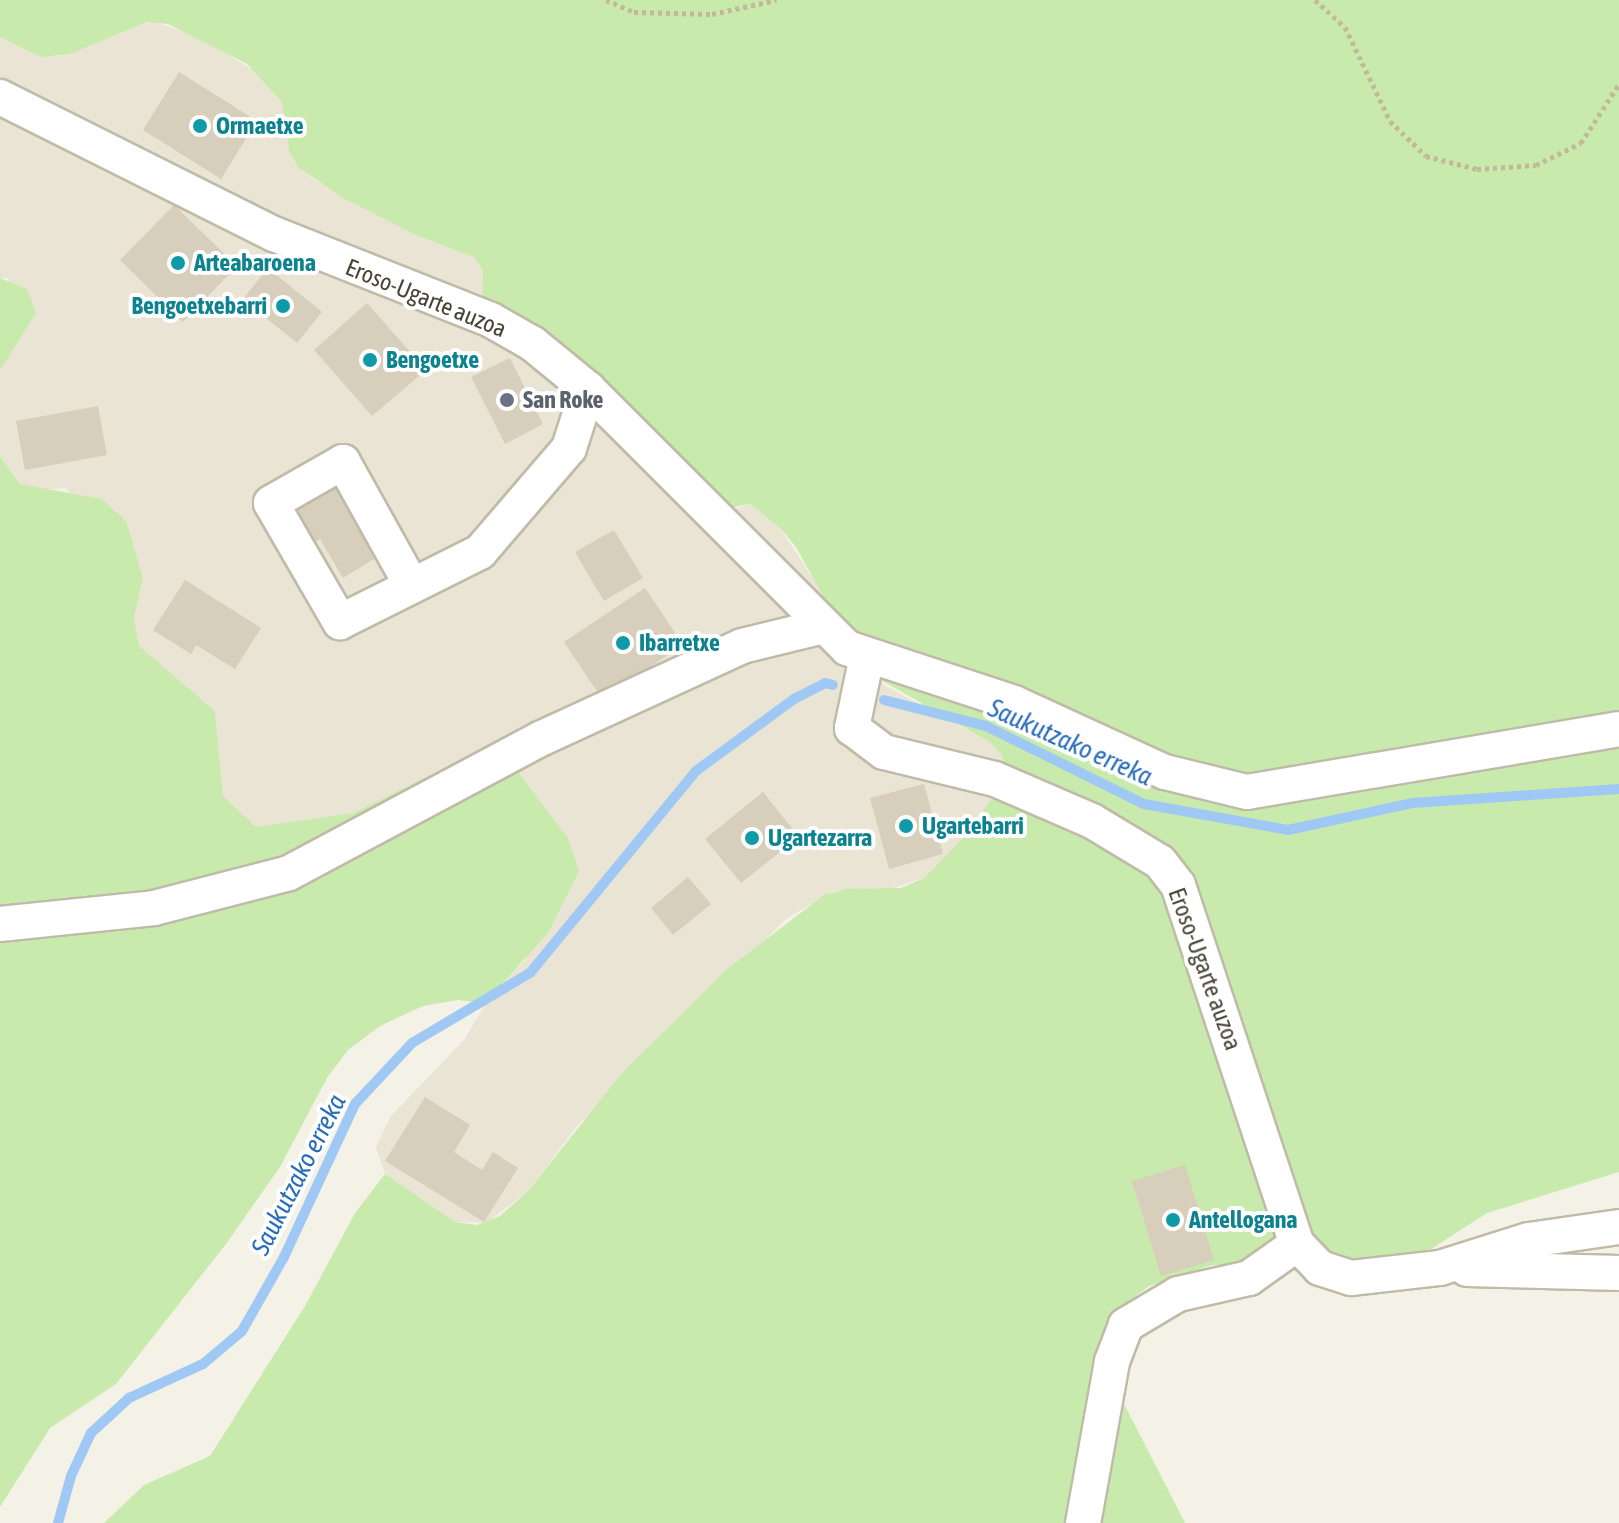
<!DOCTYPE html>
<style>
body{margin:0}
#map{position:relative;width:1619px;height:1523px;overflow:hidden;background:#f4f2e7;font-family:"Asap Condensed",sans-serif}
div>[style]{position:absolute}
.residential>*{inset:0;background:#e9e4d4}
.green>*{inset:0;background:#c8ebad}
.stream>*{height:10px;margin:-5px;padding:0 5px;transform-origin:5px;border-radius:5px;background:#9fc8f5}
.building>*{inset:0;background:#d7cfbb}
.path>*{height:5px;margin-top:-2.5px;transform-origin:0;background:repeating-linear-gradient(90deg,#c3b999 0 4px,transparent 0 8px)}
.roads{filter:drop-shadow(2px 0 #c0bba8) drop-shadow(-2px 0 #c0bba8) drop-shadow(0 2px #c0bba8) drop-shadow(0 -2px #c0bba8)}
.minor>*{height:34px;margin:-17px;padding:0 17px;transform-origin:17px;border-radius:17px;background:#fff}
.dots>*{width:22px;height:22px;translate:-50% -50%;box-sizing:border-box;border:4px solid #fff;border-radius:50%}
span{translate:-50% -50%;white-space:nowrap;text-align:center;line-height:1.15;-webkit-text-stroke:8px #fff;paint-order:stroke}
.culture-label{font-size:24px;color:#0d838f;font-weight:700}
.left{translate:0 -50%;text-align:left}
.right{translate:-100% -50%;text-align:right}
.street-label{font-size:24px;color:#484335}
.worship-label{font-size:24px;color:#5b616d;font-weight:700}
.water-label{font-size:26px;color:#286cba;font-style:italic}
</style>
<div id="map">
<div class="residential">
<div style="clip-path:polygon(155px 22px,200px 37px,262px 76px,282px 102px,289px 151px,310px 177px,418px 236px,474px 257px,483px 271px,498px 331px,539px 371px,622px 447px,735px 509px,750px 504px,779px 527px,884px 685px,988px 741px,1001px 754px,1008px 776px,968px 834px,924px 878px,890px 889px,835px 891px,787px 918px,577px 1126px,528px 1191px,486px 1223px,455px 1222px,429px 1208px,385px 1174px,376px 1147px,391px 1116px,464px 1040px,491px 995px,526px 959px,496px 744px,353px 813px,256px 828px,223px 796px,215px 711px,139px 647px,134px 618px,143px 578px,66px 488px,33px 490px,20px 484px,0 456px,0 370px,9px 354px,8px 278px,0 278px,0 37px,57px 57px,133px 24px)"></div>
</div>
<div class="green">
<div style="clip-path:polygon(0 0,1619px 0,1619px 1172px,1487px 1213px,1428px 1251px,1399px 1279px,1356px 1282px,1266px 1266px,1212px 1265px,1149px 1286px,1125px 1304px,1112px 1323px,1119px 1394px,1185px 1523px,104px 1523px,144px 1485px,210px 1456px,305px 1306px,355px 1213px,385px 1174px,455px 1222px,477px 1225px,500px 1216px,528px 1191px,622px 1073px,726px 970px,824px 895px,847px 889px,901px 888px,924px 878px,967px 834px,1008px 776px,1001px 754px,988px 741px,865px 671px,796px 547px,779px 527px,750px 504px,712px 511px,622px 447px,539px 371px,498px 331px,482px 299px,483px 271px,474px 257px,418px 236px,345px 199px,299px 168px,289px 151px,282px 102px,247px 64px,168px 24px,146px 22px,70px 54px,41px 57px,0 37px)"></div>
<div style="clip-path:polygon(0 278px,27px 289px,36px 313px,0 370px)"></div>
<div style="clip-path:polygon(0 456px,20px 484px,102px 499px,126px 521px,143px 578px,134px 618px,139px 646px,215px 711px,223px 796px,256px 827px,353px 813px,496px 743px,568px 838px,579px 871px,548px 933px,485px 1003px,458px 1000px,423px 1006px,380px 1026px,348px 1050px,327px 1078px,280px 1167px,226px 1244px,116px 1384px,50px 1428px,0 1507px)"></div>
</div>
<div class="stream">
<div style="left:884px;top:700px;width:105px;rotate:14.3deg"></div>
<div style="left:986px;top:726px;width:176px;rotate:26.3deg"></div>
<div style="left:1144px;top:804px;width:146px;rotate:10.2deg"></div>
<div style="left:1288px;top:830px;width:128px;rotate:-12.2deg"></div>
<div style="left:1413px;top:803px;width:206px;rotate:-3.9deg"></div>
<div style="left:58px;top:1523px;width:49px;rotate:-74.5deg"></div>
<div style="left:71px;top:1476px;width:47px;rotate:-65.1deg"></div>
<div style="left:91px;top:1433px;width:52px;rotate:-42.6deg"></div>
<div style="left:129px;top:1398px;width:81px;rotate:-24.7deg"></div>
<div style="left:203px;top:1364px;width:51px;rotate:-40.2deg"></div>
<div style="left:242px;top:1331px;width:85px;rotate:-60.4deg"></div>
<div style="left:284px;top:1257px;width:169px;rotate:-65.1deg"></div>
<div style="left:355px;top:1104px;width:83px;rotate:-46.9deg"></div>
<div style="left:412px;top:1043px;width:137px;rotate:-30.7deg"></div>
<div style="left:530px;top:973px;width:261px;rotate:-50.6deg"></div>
<div style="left:696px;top:771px;width:122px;rotate:-36.3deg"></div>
<div style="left:794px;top:699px;width:35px;rotate:-27deg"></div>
<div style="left:825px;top:683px;width:8px;rotate:14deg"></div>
</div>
<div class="building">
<div style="clip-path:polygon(179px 72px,257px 121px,221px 179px,143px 130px)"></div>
<div style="clip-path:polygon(174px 205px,237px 266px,183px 322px,120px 260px)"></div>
<div style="clip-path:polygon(268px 268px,322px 312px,297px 343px,243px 299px)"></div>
<div style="clip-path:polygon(367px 303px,426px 370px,372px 416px,314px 350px)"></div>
<div style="clip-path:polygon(510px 358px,543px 424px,505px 444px,471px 377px)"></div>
<div style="clip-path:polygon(98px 406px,107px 455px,25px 470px,16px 421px)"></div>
<div style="clip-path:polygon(333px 472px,382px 554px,343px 578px,320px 539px,302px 550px,276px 506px)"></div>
<div style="clip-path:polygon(614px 530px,643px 578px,604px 601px,575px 552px)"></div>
<div style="clip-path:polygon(185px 580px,261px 628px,235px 669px,196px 645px,191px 654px,153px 630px)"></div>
<div style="clip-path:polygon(645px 588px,683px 645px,602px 699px,564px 642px)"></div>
<div style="clip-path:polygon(924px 784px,943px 854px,889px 869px,870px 798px)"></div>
<div style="clip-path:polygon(763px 792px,799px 837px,741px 883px,705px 839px)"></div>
<div style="clip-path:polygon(688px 877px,711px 904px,673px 935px,651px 908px)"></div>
<div style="clip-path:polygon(425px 1097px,470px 1125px,454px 1152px,482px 1170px,493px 1152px,518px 1168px,484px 1222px,385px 1161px)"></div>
<div style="clip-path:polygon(1185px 1165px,1214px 1260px,1161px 1276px,1132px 1181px)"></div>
</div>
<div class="path">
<div style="left:606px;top:0;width:30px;rotate:23deg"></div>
<div style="left:634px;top:12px;width:78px;rotate:1.5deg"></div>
<div style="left:712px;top:14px;width:66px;rotate:-12.3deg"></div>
<div style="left:1315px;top:0;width:40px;rotate:42deg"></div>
<div style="left:1345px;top:27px;width:104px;rotate:64.4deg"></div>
<div style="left:1390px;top:121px;width:50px;rotate:44.2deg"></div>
<div style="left:1426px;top:156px;width:53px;rotate:14.3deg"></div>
<div style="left:1477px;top:169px;width:59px;rotate:-3.9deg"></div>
<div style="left:1536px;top:165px;width:50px;rotate:-26.1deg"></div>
<div style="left:1581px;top:143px;width:70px;rotate:-57.2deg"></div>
</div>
<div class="roads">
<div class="minor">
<div style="left:0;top:97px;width:306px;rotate:26.6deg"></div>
<div style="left:274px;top:234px;width:233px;rotate:21.6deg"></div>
<div style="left:491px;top:320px;width:48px;rotate:29.7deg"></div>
<div style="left:533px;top:344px;width:71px;rotate:39.3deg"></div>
<div style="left:588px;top:389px;width:366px;rotate:45deg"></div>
<div style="left:847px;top:648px;width:176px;rotate:18.2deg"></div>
<div style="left:1014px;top:703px;width:166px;rotate:24.6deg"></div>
<div style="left:1165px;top:772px;width:84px;rotate:13.7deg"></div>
<div style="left:1247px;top:792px;width:377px;rotate:-9.6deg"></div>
<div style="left:412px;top:586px;width:142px;rotate:-119.1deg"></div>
<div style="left:343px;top:462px;width:83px;rotate:150.3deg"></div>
<div style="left:271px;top:503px;width:138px;rotate:59.9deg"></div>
<div style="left:340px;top:622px;width:157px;rotate:-26.6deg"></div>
<div style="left:480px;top:552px;width:137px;rotate:-49.4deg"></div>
<div style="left:569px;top:448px;width:62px;rotate:-72.1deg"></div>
<div style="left:867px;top:656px;width:74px;rotate:101.8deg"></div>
<div style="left:852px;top:728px;width:40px;rotate:37deg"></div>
<div style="left:884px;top:752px;width:114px;rotate:13.7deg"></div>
<div style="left:995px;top:779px;width:106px;rotate:23.4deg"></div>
<div style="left:1092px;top:821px;width:79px;rotate:31.1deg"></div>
<div style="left:1160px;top:862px;width:29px;rotate:52deg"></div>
<div style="left:1178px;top:885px;width:378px;rotate:71.7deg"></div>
<div style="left:1297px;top:1244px;width:59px;rotate:144.7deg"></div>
<div style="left:1249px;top:1278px;width:73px;rotate:167.3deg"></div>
<div style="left:1178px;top:1294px;width:61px;rotate:149.2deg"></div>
<div style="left:1126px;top:1325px;width:40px;rotate:111deg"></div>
<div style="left:1112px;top:1362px;width:164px;rotate:100.2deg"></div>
<div style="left:0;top:924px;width:155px;rotate:-5.9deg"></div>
<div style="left:154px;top:908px;width:139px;rotate:-14.5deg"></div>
<div style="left:289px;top:873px;width:285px;rotate:-28.1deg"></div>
<div style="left:540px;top:739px;width:222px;rotate:-24.7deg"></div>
<div style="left:742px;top:646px;width:80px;rotate:-13.7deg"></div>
<div style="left:1297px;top:1244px;width:33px;rotate:46deg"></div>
<div style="left:1320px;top:1268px;width:33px;rotate:18deg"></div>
<div style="left:1351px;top:1278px;width:90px;rotate:-6.4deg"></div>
<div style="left:1440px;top:1268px;width:93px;rotate:-17.5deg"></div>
<div style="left:1529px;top:1240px;width:91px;rotate:-8.2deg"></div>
<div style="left:1467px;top:1269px;width:152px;rotate:1.5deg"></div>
</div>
</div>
<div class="dots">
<div style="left:200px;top:126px;background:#0f9aa8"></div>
<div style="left:178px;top:263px;background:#0f9aa8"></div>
<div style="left:283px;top:306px;background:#0f9aa8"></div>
<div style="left:370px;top:360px;background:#0f9aa8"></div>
<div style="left:507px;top:400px;background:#6b7280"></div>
<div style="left:623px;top:643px;background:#0f9aa8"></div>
<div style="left:906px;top:826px;background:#0f9aa8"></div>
<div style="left:752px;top:838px;background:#0f9aa8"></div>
<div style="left:1173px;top:1220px;background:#0f9aa8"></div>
</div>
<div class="culture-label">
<span class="left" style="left:216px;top:126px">Ormaetxe</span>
<span class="left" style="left:194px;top:263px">Arteabaroena</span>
<span class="right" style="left:267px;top:306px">Bengoetxebarri</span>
<span class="left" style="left:386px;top:360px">Bengoetxe</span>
<span class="left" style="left:639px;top:643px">Ibarretxe</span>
<span class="left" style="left:922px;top:826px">Ugartebarri</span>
<span class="left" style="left:768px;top:838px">Ugartezarra</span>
<span class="left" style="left:1189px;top:1220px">Antellogana</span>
</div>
<div class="street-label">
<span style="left:426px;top:298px;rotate:22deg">Eroso-Ugarte auzoa</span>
<span style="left:1205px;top:969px;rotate:70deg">Eroso-Ugarte auzoa</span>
</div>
<div class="worship-label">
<span class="left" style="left:523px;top:400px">San Roke</span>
</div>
<div class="water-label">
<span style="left:1070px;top:743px;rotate:24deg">Saukutzako erreka</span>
<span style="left:299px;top:1175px;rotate:-63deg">Saukutzako erreka</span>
</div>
</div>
